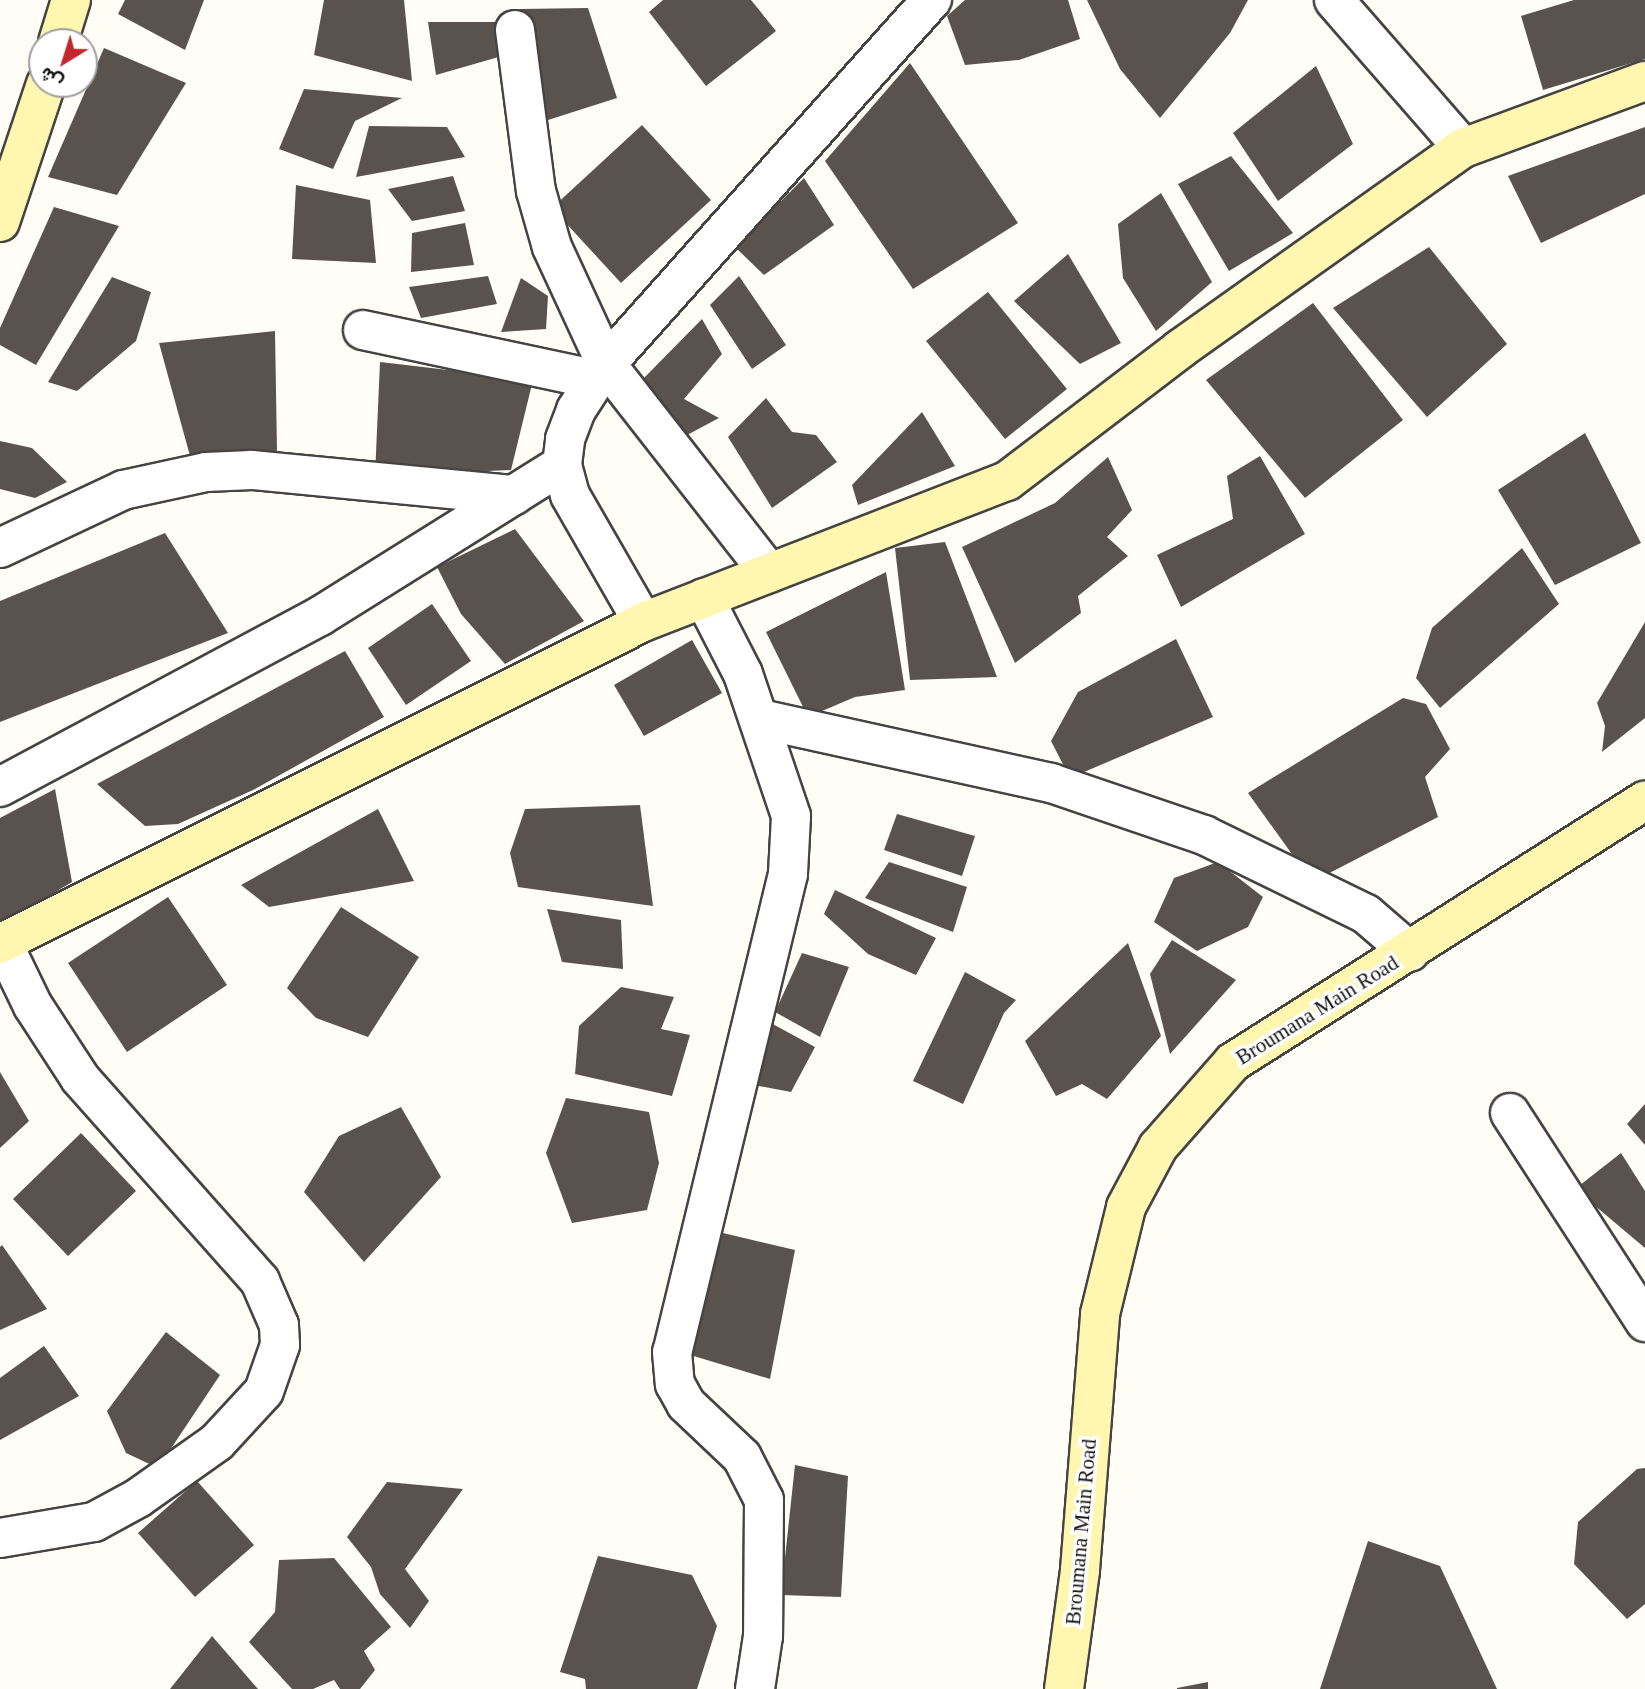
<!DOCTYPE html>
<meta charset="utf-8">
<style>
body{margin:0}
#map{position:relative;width:1645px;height:1689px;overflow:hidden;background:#fffdf5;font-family:"Times New Roman",Vazirmatn,serif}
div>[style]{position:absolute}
.building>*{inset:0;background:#5a524d}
.roads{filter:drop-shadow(2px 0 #444) drop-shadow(-2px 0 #444) drop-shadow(0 2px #444) drop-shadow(0 -2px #444)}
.street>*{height:38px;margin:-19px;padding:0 19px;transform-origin:19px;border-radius:19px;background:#fff}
.secondary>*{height:38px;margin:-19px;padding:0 19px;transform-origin:19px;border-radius:19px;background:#fff6b0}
span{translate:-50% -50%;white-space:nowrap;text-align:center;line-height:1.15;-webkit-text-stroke:7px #fff;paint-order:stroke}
.street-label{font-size:21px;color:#111}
.north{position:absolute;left:28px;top:28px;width:70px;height:70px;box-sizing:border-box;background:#fff;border:2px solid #a0a0a0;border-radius:50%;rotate:218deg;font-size:19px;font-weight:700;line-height:28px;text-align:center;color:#111}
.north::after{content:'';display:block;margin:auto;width:24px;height:32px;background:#c4262e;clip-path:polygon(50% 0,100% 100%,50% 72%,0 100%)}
</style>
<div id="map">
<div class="building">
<div style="clip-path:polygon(125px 0,204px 0,185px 50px,118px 14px)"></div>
<div style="clip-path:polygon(324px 0,404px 0,412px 81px,314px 55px)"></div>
<div style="clip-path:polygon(663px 0,751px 0,776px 31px,706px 86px,649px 12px)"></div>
<div style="clip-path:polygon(965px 0,1068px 0,1080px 39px,1019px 60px,965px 65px,947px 16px)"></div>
<div style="clip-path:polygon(1087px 0,1248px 0,1230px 33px,1160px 118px,1120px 69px)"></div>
<div style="clip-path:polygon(1574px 0,1645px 0,1645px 59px,1543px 90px,1521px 16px)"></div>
<div style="clip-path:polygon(588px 8px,617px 98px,548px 120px,527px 78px,520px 9px)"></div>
<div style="clip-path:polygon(428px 22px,504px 22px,502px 56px,436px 75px)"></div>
<div style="clip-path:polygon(104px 48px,186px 83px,117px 195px,48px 177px)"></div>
<div style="clip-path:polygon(910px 63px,1018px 223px,913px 289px,825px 161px)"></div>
<div style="clip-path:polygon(1316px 66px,1353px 144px,1278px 201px,1233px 133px)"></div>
<div style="clip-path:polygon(304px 89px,402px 98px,355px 121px,333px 169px,279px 149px)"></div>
<div style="clip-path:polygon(642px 125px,711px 200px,621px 283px,552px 208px)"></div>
<div style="clip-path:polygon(369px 126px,447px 127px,465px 157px,356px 177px)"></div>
<div style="clip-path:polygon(1645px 127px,1645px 194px,1541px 243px,1508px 176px)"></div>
<div style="clip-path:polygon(1231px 156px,1293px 233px,1229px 271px,1178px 184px)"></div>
<div style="clip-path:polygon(453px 176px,465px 211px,412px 221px,388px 189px)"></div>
<div style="clip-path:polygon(804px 178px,834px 225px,764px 275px,735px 247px)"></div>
<div style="clip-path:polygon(296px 185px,370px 200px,376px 263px,292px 259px)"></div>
<div style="clip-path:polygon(1161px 193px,1212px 282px,1156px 331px,1123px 278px,1118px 224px)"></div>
<div style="clip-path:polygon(54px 207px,119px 226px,36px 365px,0 345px,0 328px)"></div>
<div style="clip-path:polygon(465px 223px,474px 265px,411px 272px,412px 233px)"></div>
<div style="clip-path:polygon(1429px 247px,1507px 344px,1427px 417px,1333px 308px)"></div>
<div style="clip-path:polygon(1068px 254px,1121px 343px,1080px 364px,1014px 301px)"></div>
<div style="clip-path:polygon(488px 276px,497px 304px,421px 318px,409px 287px)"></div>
<div style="clip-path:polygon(739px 276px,786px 345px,752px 369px,710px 305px)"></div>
<div style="clip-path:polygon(112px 277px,151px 292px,136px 341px,77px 391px,48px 382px)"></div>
<div style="clip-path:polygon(521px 278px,548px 296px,546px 329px,501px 332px)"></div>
<div style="clip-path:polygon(988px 292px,1067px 389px,1005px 439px,926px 341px)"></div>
<div style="clip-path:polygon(1313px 303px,1403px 420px,1305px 498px,1206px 380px)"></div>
<div style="clip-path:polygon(702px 319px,722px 354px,684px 399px,719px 418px,672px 443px,644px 378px)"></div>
<div style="clip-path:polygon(275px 331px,277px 451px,190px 456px,159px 343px)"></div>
<div style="clip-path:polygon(380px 362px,533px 380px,511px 470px,375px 476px)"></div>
<div style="clip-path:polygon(766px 398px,792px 432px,816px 435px,837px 462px,772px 508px,728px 437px)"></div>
<div style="clip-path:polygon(922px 412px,955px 466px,858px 505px,852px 485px)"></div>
<div style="clip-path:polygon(1585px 433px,1641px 543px,1555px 585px,1498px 490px)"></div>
<div style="clip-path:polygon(0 441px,32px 448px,67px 482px,35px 498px,0 489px)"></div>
<div style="clip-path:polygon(1260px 456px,1305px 534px,1181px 607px,1157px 555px,1233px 519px,1227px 476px)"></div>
<div style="clip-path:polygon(1108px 457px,1132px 510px,1107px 537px,1128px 556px,1078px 596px,1081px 613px,1015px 663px,962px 547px,1055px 503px)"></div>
<div style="clip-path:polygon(515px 529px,584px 621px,505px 664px,461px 614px,437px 567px)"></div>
<div style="clip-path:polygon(165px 533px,228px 633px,0 722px,0 601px)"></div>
<div style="clip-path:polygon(945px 542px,997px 677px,910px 680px,895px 548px)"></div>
<div style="clip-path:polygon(1522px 548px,1559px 604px,1440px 708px,1416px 678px,1432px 628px)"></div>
<div style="clip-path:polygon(886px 572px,905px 690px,855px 697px,808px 717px,766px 632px)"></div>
<div style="clip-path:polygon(432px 604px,471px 661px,406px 705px,368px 648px)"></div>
<div style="clip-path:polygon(1645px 622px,1645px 718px,1602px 752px,1605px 726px,1597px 703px)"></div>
<div style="clip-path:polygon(1176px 639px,1213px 717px,1070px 778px,1051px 741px,1078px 692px)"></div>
<div style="clip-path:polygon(692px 640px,722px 693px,644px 736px,614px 685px)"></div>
<div style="clip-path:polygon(345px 651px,384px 717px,253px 790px,178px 824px,145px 826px,97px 784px)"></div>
<div style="clip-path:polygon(1403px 698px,1426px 704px,1450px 749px,1425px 777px,1438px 817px,1312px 882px,1248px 793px)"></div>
<div style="clip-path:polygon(55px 789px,72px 882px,0 925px,0 818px)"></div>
<div style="clip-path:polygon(640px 805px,653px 906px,518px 887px,510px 853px,525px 809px)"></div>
<div style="clip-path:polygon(378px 809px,414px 881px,269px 907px,241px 885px)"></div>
<div style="clip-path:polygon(897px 814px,975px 836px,962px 876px,884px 850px)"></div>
<div style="clip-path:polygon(889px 862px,967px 887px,953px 932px,865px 898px)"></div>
<div style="clip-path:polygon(1218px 862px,1263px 897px,1248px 927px,1197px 951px,1154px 922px,1174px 878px)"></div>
<div style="clip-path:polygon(835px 890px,936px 938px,916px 975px,868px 954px,824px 914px)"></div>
<div style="clip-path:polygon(168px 897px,227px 985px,127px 1052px,68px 963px)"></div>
<div style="clip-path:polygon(341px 907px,419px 957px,368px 1037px,316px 1018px,287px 988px)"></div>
<div style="clip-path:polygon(547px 909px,621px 920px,623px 969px,562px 962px)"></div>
<div style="clip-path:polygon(1172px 940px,1236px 980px,1170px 1054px,1150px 974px)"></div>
<div style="clip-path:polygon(1128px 943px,1161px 1036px,1107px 1099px,1082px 1084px,1056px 1096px,1025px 1041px)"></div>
<div style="clip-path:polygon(802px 953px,849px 967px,820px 1037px,775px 1012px)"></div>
<div style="clip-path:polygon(965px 972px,1016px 1000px,1004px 1013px,963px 1104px,913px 1081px)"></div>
<div style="clip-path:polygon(621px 987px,674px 997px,661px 1029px,690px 1035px,672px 1096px,575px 1074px,579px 1026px)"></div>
<div style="clip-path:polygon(769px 1022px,815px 1047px,791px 1092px,754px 1085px)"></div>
<div style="clip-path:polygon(0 1072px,29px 1121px,0 1148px)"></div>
<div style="clip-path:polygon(566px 1098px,649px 1112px,659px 1163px,647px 1210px,572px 1223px,546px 1153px)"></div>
<div style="clip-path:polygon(1645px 1104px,1645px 1145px,1627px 1124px)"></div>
<div style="clip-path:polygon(401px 1107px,441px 1177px,364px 1262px,304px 1192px,339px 1136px)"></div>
<div style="clip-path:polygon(81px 1133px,136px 1191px,68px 1256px,13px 1199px)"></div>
<div style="clip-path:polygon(1621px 1153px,1645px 1191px,1645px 1248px,1575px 1189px)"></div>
<div style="clip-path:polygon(723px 1233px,795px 1250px,770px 1379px,687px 1354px)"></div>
<div style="clip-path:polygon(2px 1245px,47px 1309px,0 1330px,0 1247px)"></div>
<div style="clip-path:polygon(166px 1332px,220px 1375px,158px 1468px,126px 1453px,107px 1411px)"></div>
<div style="clip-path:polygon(44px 1346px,79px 1396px,0 1440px,0 1378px)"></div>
<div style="clip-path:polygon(795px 1465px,848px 1476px,841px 1597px,781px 1595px)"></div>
<div style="clip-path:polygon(1645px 1468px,1645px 1604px,1627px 1619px,1574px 1564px,1578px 1522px,1637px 1469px)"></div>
<div style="clip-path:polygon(197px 1481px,254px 1545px,195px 1597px,138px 1533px)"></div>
<div style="clip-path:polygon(387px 1482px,463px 1489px,405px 1569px,429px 1601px,410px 1628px,380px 1594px,371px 1567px,347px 1537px)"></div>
<div style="clip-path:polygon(1368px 1541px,1440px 1566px,1497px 1689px,1320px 1689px)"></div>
<div style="clip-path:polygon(598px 1556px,692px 1575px,717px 1626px,697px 1689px,586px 1689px,585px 1679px,560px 1672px)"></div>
<div style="clip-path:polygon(334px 1558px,391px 1627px,364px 1651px,375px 1670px,360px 1689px,340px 1689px,334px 1680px,313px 1689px,292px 1689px,249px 1642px,275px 1612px,279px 1560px)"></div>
<div style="clip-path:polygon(212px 1636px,258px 1689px,170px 1689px)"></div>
<div style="clip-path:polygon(1208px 1682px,1208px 1689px,1177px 1689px,1177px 1688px)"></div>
</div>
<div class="roads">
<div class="street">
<div style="left:1334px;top:0;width:196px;rotate:48.9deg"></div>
<div style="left:515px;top:30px;width:162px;rotate:82.6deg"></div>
<div style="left:536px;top:191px;width:58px;rotate:74.1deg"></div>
<div style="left:552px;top:247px;width:129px;rotate:65.2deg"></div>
<div style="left:606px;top:364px;width:265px;rotate:52deg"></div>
<div style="left:363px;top:330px;width:235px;rotate:12deg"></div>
<div style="left:0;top:548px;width:136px;rotate:-25.2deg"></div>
<div style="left:123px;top:490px;width:85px;rotate:-12.2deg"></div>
<div style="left:206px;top:472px;width:46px;rotate:-2.5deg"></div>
<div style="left:252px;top:470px;width:263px;rotate:5.5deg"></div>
<div style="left:704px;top:598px;width:85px;rotate:62.8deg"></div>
<div style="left:743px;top:674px;width:150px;rotate:71.3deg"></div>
<div style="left:791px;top:816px;width:58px;rotate:93deg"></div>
<div style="left:788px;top:874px;width:492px;rotate:103.6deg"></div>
<div style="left:672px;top:1352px;width:32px;rotate:85deg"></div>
<div style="left:675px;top:1384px;width:23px;rotate:61deg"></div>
<div style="left:686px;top:1404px;width:77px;rotate:43.4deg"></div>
<div style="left:742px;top:1457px;width:48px;rotate:62.9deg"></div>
<div style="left:764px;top:1500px;width:136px;rotate:90.4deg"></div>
<div style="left:763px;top:1636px;width:54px;rotate:98.6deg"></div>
<div style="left:643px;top:622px;width:146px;rotate:-119.9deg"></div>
<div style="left:570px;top:495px;width:31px;rotate:-105deg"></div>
<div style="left:562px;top:465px;width:26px;rotate:-83deg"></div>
<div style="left:565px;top:439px;width:31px;rotate:-69deg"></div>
<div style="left:576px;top:410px;width:55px;rotate:-56.9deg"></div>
<div style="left:606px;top:364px;width:489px;rotate:-48.2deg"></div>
<div style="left:760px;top:719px;width:298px;rotate:12.4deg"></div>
<div style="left:1051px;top:783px;width:162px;rotate:18.8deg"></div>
<div style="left:1204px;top:835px;width:180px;rotate:26deg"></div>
<div style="left:1366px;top:914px;width:58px;rotate:40.8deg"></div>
<div style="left:0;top:787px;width:363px;rotate:-28.1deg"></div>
<div style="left:320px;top:616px;width:285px;rotate:-32deg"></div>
<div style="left:1510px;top:1113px;width:249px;rotate:57.1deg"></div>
<div style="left:0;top:1538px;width:95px;rotate:-9.7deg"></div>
<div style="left:94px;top:1522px;width:50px;rotate:-28.6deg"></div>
<div style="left:138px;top:1498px;width:97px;rotate:-35.3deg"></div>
<div style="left:217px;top:1442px;width:69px;rotate:-47.3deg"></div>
<div style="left:264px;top:1391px;width:49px;rotate:-70.8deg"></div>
<div style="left:280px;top:1345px;width:20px;rotate:-93deg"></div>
<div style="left:279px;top:1325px;width:48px;rotate:-113.4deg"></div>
<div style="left:260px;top:1281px;width:271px;rotate:-131.6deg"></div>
<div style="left:80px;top:1078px;width:86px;rotate:-123.1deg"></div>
<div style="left:33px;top:1006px;width:71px;rotate:-115.8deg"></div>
</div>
<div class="secondary">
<div style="left:58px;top:42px;width:44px;rotate:-72.8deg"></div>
<div style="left:0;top:222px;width:145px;rotate:-71.6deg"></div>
<div style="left:0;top:944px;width:719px;rotate:-26.6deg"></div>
<div style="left:643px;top:622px;width:390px;rotate:-21.2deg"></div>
<div style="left:1007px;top:481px;width:218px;rotate:-37.3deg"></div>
<div style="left:1180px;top:349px;width:347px;rotate:-35.4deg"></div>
<div style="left:1463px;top:148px;width:194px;rotate:-20.2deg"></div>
<div style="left:1064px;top:1689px;width:120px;rotate:-82.3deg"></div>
<div style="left:1080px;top:1570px;width:257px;rotate:-85.5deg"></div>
<div style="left:1100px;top:1314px;width:110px;rotate:-76.3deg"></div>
<div style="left:1126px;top:1207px;width:68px;rotate:-61.9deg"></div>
<div style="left:1158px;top:1147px;width:113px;rotate:-48.6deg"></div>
<div style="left:1233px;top:1062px;width:488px;rotate:-32.4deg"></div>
</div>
</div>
<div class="street-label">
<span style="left:1317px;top:1010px;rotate:-32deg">Broumana Main Road</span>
<span style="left:1081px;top:1532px;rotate:-85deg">Broumana Main Road</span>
</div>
<div class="north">ش</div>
</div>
